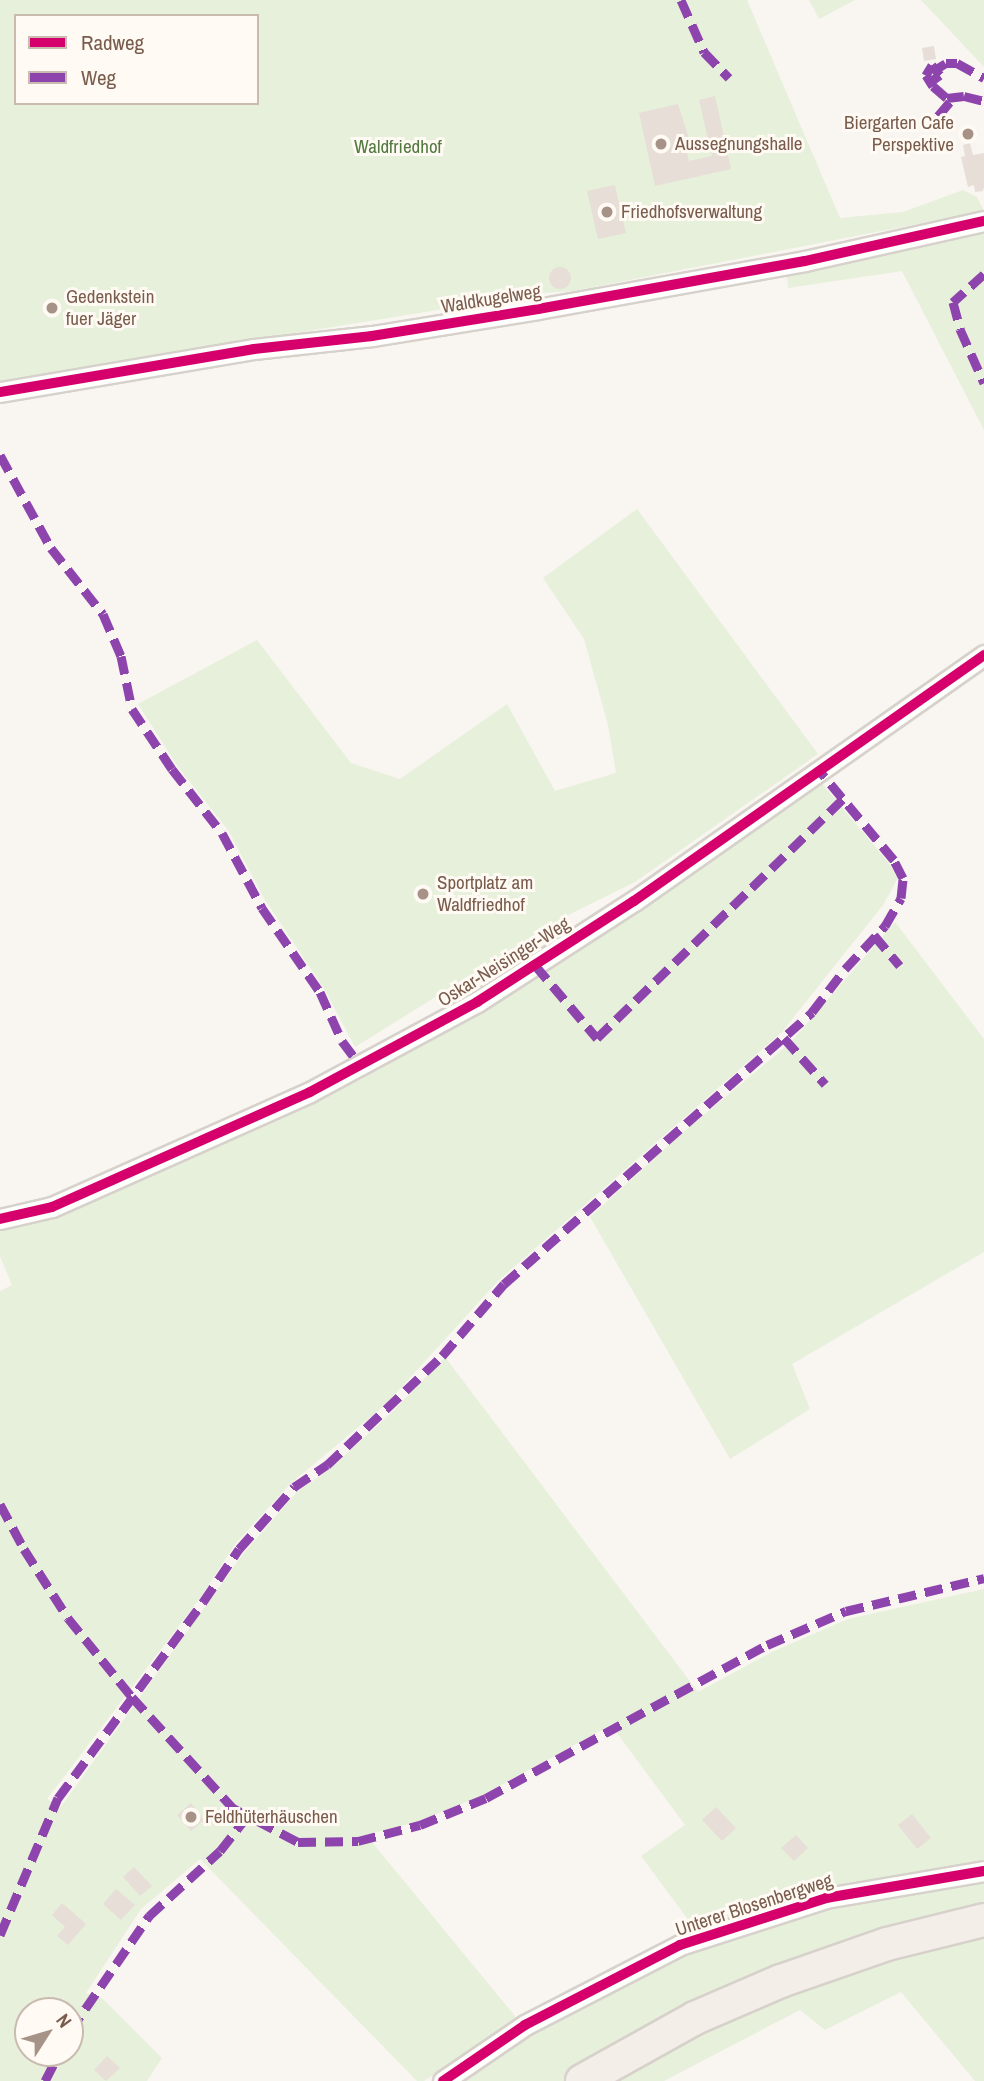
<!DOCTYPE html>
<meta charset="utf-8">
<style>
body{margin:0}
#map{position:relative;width:984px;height:2081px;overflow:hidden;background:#f9f5f0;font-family:"Archivo Narrow",sans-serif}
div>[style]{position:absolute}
.green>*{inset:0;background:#e7f0db}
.building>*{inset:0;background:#e6ded7}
.round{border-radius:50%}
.roads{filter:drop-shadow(2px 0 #d7d1cb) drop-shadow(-2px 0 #d7d1cb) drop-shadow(0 2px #d7d1cb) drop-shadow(0 -2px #d7d1cb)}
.minor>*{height:19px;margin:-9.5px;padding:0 9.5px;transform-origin:9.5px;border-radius:9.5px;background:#fefefd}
.primary>*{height:32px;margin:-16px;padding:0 16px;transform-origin:16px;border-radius:16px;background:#f3eee8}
.quiet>*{height:9px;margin-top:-4.5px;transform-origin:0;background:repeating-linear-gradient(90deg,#8e44ad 0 18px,transparent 0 27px)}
.cycleway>*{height:10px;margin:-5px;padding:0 5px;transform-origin:5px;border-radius:5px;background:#d6006c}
.dots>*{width:19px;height:19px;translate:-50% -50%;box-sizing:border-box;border:4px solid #fffaf3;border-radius:50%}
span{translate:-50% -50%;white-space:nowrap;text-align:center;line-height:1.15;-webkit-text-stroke:6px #fffaf3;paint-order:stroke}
.poi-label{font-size:19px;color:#7a5c4d}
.right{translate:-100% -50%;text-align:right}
.left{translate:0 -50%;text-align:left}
.park-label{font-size:19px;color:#537a41}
.street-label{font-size:19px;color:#7a5c4d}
.legend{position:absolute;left:14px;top:14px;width:245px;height:91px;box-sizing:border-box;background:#fffaf3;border:2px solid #cabbb1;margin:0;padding:9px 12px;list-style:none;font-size:21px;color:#7a5c4d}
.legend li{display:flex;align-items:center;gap:14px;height:35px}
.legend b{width:35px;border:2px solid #cabbb1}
.north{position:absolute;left:14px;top:1997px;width:70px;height:70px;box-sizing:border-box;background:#fffaf3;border:2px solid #cabbb1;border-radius:50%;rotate:53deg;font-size:19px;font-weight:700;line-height:28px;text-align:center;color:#7a5c4d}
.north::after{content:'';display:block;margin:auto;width:24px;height:32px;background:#a69286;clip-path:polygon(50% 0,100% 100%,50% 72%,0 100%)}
</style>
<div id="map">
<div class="green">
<div style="clip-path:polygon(evenodd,0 0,747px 0,840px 218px,903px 212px,963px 190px,977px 197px,984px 211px,573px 291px,543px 293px,0 381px,0 0,16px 16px,257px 16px,257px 103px,16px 103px,16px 16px)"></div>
<div style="clip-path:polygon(809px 0,855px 0,819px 19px)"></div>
<div style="clip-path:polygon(921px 0,984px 0,984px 67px)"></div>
<div style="clip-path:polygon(984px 230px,984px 430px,902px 271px,788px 288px,787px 271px)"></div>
<div style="clip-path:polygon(637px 509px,818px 754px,635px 882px,566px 916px,355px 1047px,325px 990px,265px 900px,228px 830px,178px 767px,138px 704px,257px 640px,351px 763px,400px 779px,507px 704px,555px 791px,616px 773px,608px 725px,584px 639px,543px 578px)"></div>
<div style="clip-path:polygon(evenodd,819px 780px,888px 862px,898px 878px,883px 905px,782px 1032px,498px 1281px,385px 1405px,291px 1483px,236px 1543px,200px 1598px,47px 1799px,60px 1808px,243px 1554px,298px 1491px,330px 1469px,392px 1412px,445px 1357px,698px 1692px,772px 1652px,848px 1619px,984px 1589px,984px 1860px,823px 1892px,695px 1929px,641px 1856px,685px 1825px,611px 1725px,483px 1795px,417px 1822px,366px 1835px,519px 2021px,424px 2081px,417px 2081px,200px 1859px,141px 1909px,86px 1993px,103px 1999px,162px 2058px,147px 2081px,0 2081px,0 1291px,12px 1285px,0 1256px,0 1227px,98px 1198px,362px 1079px,357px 1072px,819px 780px,28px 2011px,70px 2011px,70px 2053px,28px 2053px,28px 2011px)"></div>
<div style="clip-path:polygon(895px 922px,984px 1039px,984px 1252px,792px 1364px,810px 1409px,730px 1459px,590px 1217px,681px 1134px,790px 1043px)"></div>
<div style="clip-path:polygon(984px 1873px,984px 2081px,975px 2081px,901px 1992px,825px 2030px,800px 2010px,664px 2081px,455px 2081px,533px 2027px,691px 1945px,834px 1897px)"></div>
</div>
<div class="building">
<div style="clip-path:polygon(934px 46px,936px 59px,924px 61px,922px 48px)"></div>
<div style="clip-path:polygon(715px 96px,731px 169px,655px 186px,639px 113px,678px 104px,692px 148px,686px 149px,689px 161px,712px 156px,699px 100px)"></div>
<div style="clip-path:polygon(970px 143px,973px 155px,984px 153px,984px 187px,983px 191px,975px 192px,974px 185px,968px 187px,961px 157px,965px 156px,963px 145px)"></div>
<div style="clip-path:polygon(615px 185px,626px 233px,598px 239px,587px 191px)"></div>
<div class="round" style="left:549px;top:267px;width:22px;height:22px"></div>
<div style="clip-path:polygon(191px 1803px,204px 1820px,191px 1831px,177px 1815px)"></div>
<div style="clip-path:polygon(716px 1807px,736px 1828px,722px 1841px,702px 1820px)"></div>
<div style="clip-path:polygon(912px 1814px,931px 1838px,917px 1849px,898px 1825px)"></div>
<div style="clip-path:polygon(796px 1835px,808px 1848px,794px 1861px,781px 1848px)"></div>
<div style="clip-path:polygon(134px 1867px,152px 1886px,140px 1896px,123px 1877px)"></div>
<div style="clip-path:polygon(116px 1889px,135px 1905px,121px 1920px,103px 1904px)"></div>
<div style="clip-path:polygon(62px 1903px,86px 1924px,68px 1945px,57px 1936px,65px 1927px,52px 1915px)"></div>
<div style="clip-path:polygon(107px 2056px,120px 2068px,106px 2081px,94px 2070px)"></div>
</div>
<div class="roads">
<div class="minor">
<div style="left:0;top:392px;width:258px;rotate:-9.6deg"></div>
<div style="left:254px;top:349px;width:119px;rotate:-6.3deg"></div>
<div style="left:372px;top:336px;width:168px;rotate:-9.2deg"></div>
<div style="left:538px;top:309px;width:271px;rotate:-10.2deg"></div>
<div style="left:805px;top:261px;width:183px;rotate:-12.6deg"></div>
<div style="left:0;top:1219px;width:53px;rotate:-13deg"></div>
<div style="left:52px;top:1207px;width:282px;rotate:-24deg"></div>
<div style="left:310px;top:1092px;width:190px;rotate:-28.3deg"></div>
<div style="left:477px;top:1002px;width:187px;rotate:-32.8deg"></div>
<div style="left:634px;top:901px;width:428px;rotate:-35.1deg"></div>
<div style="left:443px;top:2081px;width:99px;rotate:-34.3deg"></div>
<div style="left:525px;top:2025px;width:174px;rotate:-27.3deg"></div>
<div style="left:680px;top:1945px;width:153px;rotate:-17.8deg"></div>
<div style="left:826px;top:1898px;width:160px;rotate:-9.7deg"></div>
</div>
<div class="primary">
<div style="left:582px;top:2081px;width:129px;rotate:-29.1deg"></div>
<div style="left:695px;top:2018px;width:94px;rotate:-23.3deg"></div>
<div style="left:781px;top:1981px;width:112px;rotate:-19.2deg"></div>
<div style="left:887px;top:1944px;width:100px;rotate:-13.9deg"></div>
</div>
</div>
<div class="quiet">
<div style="left:681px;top:0;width:57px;rotate:66.1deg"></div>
<div style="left:704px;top:52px;width:36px;rotate:46deg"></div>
<div style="left:938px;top:68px;width:9px;rotate:-32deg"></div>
<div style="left:946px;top:63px;width:11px"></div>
<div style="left:957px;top:63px;width:31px;rotate:29deg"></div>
<div style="left:930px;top:82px;width:12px;rotate:-35deg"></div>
<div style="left:940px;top:75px;width:13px;rotate:-129deg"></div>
<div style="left:932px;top:65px;width:12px;rotate:121deg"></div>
<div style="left:926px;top:75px;width:13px;rotate:58deg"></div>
<div style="left:933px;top:86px;width:18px;rotate:41deg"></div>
<div style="left:947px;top:98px;width:17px;rotate:-7deg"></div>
<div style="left:964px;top:96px;width:21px;rotate:14deg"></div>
<div style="left:938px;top:116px;width:25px;rotate:-50deg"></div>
<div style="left:984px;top:274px;width:42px;rotate:137.9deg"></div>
<div style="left:953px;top:302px;width:28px;rotate:75deg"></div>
<div style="left:960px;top:329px;width:59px;rotate:66deg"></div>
<div style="left:0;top:455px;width:106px;rotate:61.3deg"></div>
<div style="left:51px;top:548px;width:84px;rotate:51.8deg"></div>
<div style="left:103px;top:614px;width:46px;rotate:66.8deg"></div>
<div style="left:121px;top:656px;width:54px;rotate:78.3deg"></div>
<div style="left:132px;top:709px;width:72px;rotate:56.3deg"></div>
<div style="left:172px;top:769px;width:81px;rotate:52deg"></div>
<div style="left:222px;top:833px;width:85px;rotate:61.9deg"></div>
<div style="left:262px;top:908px;width:102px;rotate:55.4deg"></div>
<div style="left:320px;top:992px;width:54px;rotate:65.8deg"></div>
<div style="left:342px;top:1041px;width:30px;rotate:53deg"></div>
<div style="left:874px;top:935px;width:40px;rotate:50deg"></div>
<div style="left:535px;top:965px;width:96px;rotate:49.7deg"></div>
<div style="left:597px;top:1038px;width:343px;rotate:-44.2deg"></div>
<div style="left:784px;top:1038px;width:62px;rotate:48.3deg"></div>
<div style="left:0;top:1504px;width:51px;rotate:61.9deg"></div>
<div style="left:24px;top:1549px;width:82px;rotate:57.5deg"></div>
<div style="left:68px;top:1618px;width:102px;rotate:51deg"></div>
<div style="left:132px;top:1697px;width:150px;rotate:47.7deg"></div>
<div style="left:233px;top:1808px;width:73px;rotate:27.6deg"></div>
<div style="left:298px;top:1842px;width:60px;rotate:-1deg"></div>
<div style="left:358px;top:1841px;width:64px;rotate:-14.5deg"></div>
<div style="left:420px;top:1825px;width:71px;rotate:-22.2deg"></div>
<div style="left:486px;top:1798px;width:320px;rotate:-28.6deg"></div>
<div style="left:767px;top:1645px;width:86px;rotate:-23.3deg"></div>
<div style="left:846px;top:1611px;width:142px;rotate:-13.4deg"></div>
<div style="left:0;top:1935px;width:149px;rotate:-67.1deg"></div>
<div style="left:58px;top:1798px;width:244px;rotate:-53.5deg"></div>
<div style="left:203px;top:1602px;width:64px;rotate:-55.8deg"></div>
<div style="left:239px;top:1549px;width:83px;rotate:-48.4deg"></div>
<div style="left:294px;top:1487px;width:40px;rotate:-34deg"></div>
<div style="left:327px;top:1465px;width:158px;rotate:-43.5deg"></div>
<div style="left:442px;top:1356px;width:95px;rotate:-49.3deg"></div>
<div style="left:504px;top:1284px;width:411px;rotate:-41.4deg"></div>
<div style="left:812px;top:1012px;width:54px;rotate:-52.5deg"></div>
<div style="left:845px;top:969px;width:59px;rotate:-47.1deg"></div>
<div style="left:885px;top:926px;width:32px;rotate:-60deg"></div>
<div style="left:901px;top:898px;width:20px;rotate:-84deg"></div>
<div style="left:903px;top:878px;width:20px;rotate:-117deg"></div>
<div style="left:894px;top:860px;width:117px;rotate:-129.8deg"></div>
<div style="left:70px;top:2031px;width:140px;rotate:-55.5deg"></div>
<div style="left:149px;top:1916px;width:96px;rotate:-42.5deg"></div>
<div style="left:220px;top:1851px;width:42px;rotate:-51.8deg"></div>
<div style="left:45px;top:2081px;width:31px;rotate:-63deg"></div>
</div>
<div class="cycleway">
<div style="left:0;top:392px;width:258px;rotate:-9.6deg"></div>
<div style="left:254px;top:349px;width:119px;rotate:-6.3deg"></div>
<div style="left:372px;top:336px;width:168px;rotate:-9.2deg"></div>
<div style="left:538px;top:309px;width:271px;rotate:-10.2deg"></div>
<div style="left:805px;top:261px;width:183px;rotate:-12.6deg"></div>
<div style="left:0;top:1219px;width:53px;rotate:-13deg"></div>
<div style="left:52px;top:1207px;width:282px;rotate:-24deg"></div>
<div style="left:310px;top:1092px;width:190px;rotate:-28.3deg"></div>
<div style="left:477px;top:1002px;width:187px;rotate:-32.8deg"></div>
<div style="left:634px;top:901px;width:428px;rotate:-35.1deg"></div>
<div style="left:443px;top:2081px;width:99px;rotate:-34.3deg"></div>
<div style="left:525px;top:2025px;width:174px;rotate:-27.3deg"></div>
<div style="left:680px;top:1945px;width:153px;rotate:-17.8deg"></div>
<div style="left:826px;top:1898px;width:160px;rotate:-9.7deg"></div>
</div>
<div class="dots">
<div style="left:968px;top:134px;background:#a69286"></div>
<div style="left:661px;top:144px;background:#a69286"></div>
<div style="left:607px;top:212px;background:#a69286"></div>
<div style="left:52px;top:308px;background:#a69286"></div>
<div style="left:423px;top:894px;background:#a69286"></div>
<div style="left:191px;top:1817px;background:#a69286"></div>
</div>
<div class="poi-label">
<span class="right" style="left:954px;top:134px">Biergarten Cafe<br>Perspektive</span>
<span class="left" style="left:675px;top:144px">Aussegnungshalle</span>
<span class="left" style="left:621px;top:212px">Friedhofsverwaltung</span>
<span class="left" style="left:66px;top:308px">Gedenkstein<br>fuer Jäger</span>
<span class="left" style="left:437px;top:894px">Sportplatz am<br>Waldfriedhof</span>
<span class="left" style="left:205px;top:1817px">Feldhüterhäuschen</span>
</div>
<div class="park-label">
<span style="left:398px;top:147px">Waldfriedhof</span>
</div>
<div class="street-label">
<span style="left:491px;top:299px;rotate:-9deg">Waldkugelweg</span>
<span style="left:504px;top:962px;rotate:-32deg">Oskar-Neisinger-Weg</span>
<span style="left:754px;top:1905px;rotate:-18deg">Unterer Blosenbergweg</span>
</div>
<ul class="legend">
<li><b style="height:9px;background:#d6006c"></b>Radweg</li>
<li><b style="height:9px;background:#8e44ad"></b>Weg</li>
</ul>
<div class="north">N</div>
</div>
